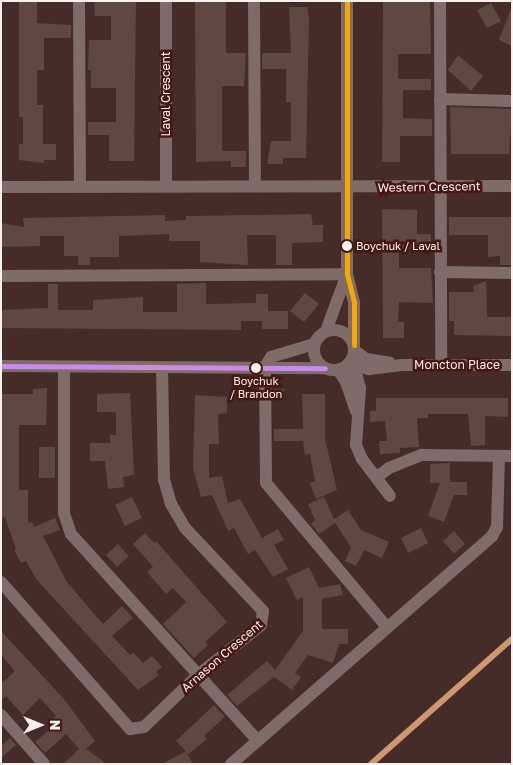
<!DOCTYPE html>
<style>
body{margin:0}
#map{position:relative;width:513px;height:765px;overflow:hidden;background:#452c29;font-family:"Golos Text",sans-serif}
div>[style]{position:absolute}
.building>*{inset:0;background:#5e4841}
.minor>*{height:12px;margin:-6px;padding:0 6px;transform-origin:6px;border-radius:6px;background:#7f6b68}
.minor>.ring{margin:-6px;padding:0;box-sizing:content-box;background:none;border:12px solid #7f6b68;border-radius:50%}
.bus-1>*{height:5px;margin:-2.5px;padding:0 2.5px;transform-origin:2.5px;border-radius:2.5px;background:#f7a600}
.bus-2>*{height:5px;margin:-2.5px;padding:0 2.5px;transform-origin:2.5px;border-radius:2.5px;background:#ca8be6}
.rail-1>*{height:6px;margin:-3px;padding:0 3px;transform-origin:3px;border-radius:3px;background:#cd976f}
.dots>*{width:14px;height:14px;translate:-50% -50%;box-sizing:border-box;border:2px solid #461713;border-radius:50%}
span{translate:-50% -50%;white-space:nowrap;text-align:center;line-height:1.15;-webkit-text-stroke:5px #461713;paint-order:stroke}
.bus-label{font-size:11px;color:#fdf0ee}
.left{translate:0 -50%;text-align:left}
.street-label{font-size:12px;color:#fdf0ee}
.frame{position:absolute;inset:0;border:2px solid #fdf0ee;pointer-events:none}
.north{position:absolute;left:15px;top:700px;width:50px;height:50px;-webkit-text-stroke:4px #461713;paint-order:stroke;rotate:90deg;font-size:14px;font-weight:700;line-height:20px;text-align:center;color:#fdf0ee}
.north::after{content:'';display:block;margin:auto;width:18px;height:22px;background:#fdf0ee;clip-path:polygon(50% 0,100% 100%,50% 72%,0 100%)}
</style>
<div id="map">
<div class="building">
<div style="clip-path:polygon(19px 1px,37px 1px,37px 23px,71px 25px,71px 38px,44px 38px,44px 70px,37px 70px,37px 105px,43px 105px,43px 144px,56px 144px,56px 160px,44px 160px,44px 163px,19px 160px,19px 144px,23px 144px,23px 117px,19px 117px)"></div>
<div style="clip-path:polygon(94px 1px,136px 1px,134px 161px,109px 161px,109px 135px,88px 135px,88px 122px,116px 122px,116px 88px,91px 88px,91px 70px,88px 70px,89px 40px,111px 40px,111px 16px,95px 16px)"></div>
<div style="clip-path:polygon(195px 1px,226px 1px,226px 53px,246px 53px,244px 86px,222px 86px,222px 151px,246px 151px,246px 167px,231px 167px,231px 161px,196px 162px)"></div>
<div style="clip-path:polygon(383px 1px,430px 1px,431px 54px,398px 54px,398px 79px,431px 79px,431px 90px,403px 90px,403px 118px,432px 119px,432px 136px,400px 136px,400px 162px,382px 162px)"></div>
<div style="clip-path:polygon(491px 3px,501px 21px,487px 28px,477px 10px)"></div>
<div style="clip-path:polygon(289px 7px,307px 7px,309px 18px,306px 158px,283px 158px,283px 164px,267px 164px,271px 141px,291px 141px,291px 102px,286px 102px,286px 69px,262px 69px,262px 53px,291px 53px)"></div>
<div style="clip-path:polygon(511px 9px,512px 9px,512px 46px,499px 40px)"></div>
<div style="clip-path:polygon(458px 55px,483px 76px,471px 91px,448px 70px)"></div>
<div style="clip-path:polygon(450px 107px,512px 109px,509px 154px,451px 154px)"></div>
<div style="clip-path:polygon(382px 209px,417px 210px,417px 234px,431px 234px,431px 249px,399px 249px,399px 268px,431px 268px,433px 303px,399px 302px,398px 322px,404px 322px,404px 338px,383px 338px)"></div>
<div style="clip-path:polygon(311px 214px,313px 225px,323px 225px,323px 242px,292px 243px,292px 265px,276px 265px,276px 235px,247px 235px,248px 265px,200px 262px,200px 241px,169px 241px,169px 234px,119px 236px,119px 257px,90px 257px,90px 265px,78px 265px,78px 256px,64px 256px,64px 236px,40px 236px,40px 246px,1px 247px,1px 223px,24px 227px,23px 218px,165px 215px,165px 221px,186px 220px,186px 216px)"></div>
<div style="clip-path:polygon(449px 217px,512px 217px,512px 265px,500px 265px,500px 256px,488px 257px,488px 235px,449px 235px)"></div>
<div style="clip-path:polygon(486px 281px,487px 317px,512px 317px,512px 336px,454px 335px,454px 321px,449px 321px,449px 292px,474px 292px,473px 286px)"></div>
<div style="clip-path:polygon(206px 283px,206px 304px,256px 303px,256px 294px,268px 294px,268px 311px,288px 311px,288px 329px,262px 329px,262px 321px,241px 321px,241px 330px,1px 328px,1px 310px,48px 308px,48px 284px,58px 284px,58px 310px,93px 310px,93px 300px,143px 297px,143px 312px,177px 312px,177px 284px)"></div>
<div style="clip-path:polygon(305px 293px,319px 304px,304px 322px,290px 311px)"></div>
<div style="clip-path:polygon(47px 388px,46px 425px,19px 425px,19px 490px,28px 490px,28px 523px,32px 522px,34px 527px,55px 518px,60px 530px,43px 536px,67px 582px,103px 624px,122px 606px,133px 618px,112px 636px,130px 655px,133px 652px,143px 663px,152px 656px,162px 667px,156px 672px,159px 675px,138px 690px,36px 579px,26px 561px,21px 563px,14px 550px,16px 549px,5px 517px,2px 518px,2px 394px,33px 394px,33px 389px)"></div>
<div style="clip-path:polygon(273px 389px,284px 389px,284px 400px,273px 400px)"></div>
<div style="clip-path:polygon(130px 393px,134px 475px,123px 477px,124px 487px,108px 489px,105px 461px,90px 461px,90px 443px,110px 443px,110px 435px,116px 435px,116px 412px,97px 412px,97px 394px)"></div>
<div style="clip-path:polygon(302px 394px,325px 394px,325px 439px,337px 490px,316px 499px,310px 483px,315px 481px,310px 454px,305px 455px,303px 441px,274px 441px,274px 429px,303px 429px)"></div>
<div style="clip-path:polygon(195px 395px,227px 397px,227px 413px,218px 414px,219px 444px,209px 444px,209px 478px,222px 476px,228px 503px,240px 499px,262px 538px,278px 529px,284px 540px,274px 545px,288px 569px,273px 577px,255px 550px,248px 554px,234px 528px,228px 531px,212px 495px,201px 497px,193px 468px)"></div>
<div style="clip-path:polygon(376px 398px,508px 398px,508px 417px,485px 416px,485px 445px,471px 446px,468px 414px,428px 414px,428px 418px,417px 418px,419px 447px,400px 448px,400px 453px,380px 454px,379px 441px,387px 441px,385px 421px,370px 422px,370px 411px,376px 411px)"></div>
<div style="clip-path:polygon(39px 447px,55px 447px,55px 478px,39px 478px)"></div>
<div style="clip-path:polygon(430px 464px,450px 463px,450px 482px,467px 482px,467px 495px,454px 495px,444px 522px,428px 516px,440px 483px,430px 483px)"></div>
<div style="clip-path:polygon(132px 497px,142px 518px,125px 526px,115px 505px)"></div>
<div style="clip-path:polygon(324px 497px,334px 519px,348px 510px,361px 530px,389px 542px,382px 558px,364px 550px,356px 566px,345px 561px,351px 547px,335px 523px,319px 534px,311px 524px,315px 520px,308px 504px)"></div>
<div style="clip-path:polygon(421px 528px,428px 543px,408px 553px,401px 538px)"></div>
<div style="clip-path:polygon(454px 531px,465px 544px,454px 554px,443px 541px)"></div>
<div style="clip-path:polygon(145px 533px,154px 543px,156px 541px,227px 622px,205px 642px,208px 645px,194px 658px,163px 624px,186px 602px,173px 588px,166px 594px,147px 572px,153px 567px,133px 544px)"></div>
<div style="clip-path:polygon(118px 544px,129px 556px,117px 567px,106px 555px)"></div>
<div style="clip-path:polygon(309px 567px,319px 588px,340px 584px,343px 595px,322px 599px,322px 629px,348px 629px,348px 644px,339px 644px,333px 663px,308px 655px,295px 673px,301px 677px,292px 690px,274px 677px,237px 706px,227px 695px,267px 661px,275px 670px,303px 631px,303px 597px,297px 600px,286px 578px)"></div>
<div style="clip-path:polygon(1px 631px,64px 699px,95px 741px,86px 749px,107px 764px,63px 764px,79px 749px,66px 734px,45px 753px,35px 742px,57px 723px,53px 718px,56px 716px,40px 698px,23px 715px,6px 696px,1px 701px,1px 684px,15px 671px,1px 655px)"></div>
<div style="clip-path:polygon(214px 705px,225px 717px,204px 736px,207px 739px,189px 754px,187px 753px,193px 764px,162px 764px,186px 751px,176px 741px)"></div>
<div style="clip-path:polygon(10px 738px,16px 745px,1px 758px,1px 746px)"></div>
</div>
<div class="minor">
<div style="left:79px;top:1px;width:185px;rotate:89.7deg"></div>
<div style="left:166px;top:1px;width:185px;rotate:90deg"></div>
<div style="left:254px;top:1px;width:185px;rotate:89.7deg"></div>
<div style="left:347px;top:1px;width:273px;rotate:90deg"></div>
<div style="left:347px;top:274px;width:30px;rotate:76deg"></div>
<div style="left:354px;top:303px;width:42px;rotate:90deg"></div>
<div style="left:440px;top:1px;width:364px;rotate:89.8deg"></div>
<div style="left:440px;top:99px;width:72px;rotate:1.6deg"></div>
<div style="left:1px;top:187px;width:511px;rotate:-0.11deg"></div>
<div style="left:440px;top:272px;width:72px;rotate:0.8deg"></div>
<div style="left:1px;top:276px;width:346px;rotate:-0.3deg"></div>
<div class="ring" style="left:314px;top:330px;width:28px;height:28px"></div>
<div style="left:326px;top:331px;width:61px;rotate:-69.8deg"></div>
<div style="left:354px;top:350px;width:15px;rotate:37deg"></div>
<div style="left:366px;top:359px;width:24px;rotate:9deg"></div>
<div style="left:349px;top:363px;width:21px;rotate:17deg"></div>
<div style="left:369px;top:369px;width:33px;rotate:-7deg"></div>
<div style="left:402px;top:365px;width:110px"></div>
<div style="left:1px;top:366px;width:324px;rotate:0.4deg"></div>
<div style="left:347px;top:366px;width:15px;rotate:48deg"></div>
<div style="left:357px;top:377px;width:11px;rotate:75deg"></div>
<div style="left:360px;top:388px;width:57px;rotate:94deg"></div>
<div style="left:356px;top:445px;width:15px;rotate:67deg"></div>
<div style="left:362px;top:459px;width:46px;rotate:52.9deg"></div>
<div style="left:64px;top:367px;width:146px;rotate:90deg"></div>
<div style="left:64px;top:513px;width:22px;rotate:72deg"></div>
<div style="left:71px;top:534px;width:278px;rotate:47.9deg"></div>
<div style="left:265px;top:367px;width:116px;rotate:89.5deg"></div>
<div style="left:266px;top:483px;width:188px;rotate:50deg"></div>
<div style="left:265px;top:367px;width:12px;rotate:-59deg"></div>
<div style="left:271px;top:357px;width:45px;rotate:-16.8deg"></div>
<div style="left:338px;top:370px;width:14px;rotate:56deg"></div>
<div style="left:346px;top:382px;width:31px;rotate:71deg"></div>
<div style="left:377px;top:477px;width:15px;rotate:-37deg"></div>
<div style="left:389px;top:468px;width:35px;rotate:-22deg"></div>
<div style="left:421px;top:455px;width:91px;rotate:0.6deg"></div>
<div style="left:1px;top:582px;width:196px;rotate:48.7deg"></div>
<div style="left:130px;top:729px;width:14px;rotate:-8deg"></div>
<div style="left:144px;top:727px;width:75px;rotate:-43.9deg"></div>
<div style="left:198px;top:675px;width:80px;rotate:-38.4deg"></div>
<div style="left:261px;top:625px;width:14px;rotate:-82deg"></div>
<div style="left:263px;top:611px;width:114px;rotate:-133.2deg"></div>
<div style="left:185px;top:528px;width:28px;rotate:-120deg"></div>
<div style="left:171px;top:504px;width:25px;rotate:-106deg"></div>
<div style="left:164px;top:480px;width:113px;rotate:-91deg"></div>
<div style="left:1px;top:715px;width:65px;rotate:48.7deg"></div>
<div style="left:231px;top:764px;width:347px;rotate:-41.1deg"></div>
<div style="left:492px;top:536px;width:10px;rotate:-61deg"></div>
<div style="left:497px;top:527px;width:71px;rotate:-88.4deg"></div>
</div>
<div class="bus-1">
<div style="left:347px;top:1px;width:273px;rotate:90deg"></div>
<div style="left:347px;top:274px;width:30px;rotate:76deg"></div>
<div style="left:354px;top:303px;width:42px;rotate:90deg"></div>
</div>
<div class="bus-2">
<div style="left:1px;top:366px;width:324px;rotate:0.4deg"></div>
</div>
<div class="rail-1">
<div style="left:371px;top:764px;width:188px;rotate:-41.6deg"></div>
</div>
<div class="dots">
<div style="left:347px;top:246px;background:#fdf0ee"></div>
<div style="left:256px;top:368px;background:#fdf0ee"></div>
</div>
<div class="bus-label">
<span class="left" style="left:356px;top:246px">Boychuk / Laval</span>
<span style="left:256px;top:388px">Boychuk<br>/ Brandon</span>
</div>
<div class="street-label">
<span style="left:166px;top:94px;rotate:-90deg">Laval Crescent</span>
<span style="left:429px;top:187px;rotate:-1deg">Western Crescent</span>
<span style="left:457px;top:365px">Moncton Place</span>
<span style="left:222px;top:656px;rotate:-41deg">Arnason Crescent</span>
</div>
<div class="frame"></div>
<div class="north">N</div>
</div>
